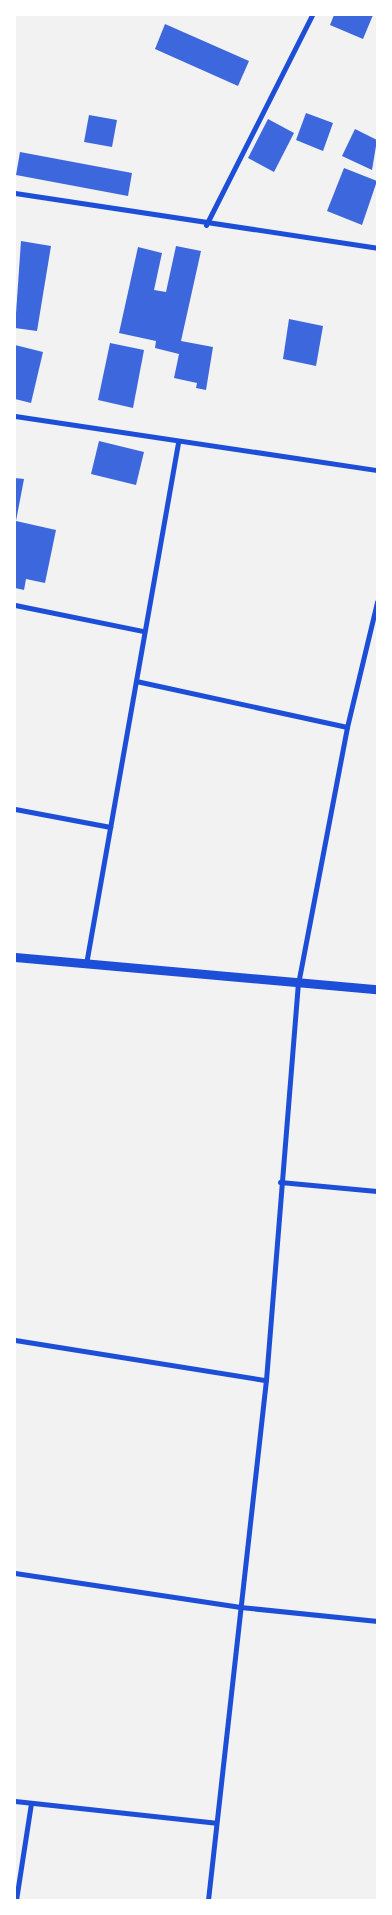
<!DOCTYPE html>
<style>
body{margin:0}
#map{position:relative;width:392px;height:1915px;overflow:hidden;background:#f2f2f2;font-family:Quicksand,sans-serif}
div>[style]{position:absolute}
.building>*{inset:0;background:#3d67dc}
.minor>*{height:5px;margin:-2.5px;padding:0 2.5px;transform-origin:2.5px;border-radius:2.5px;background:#1d4ed8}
.tertiary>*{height:9px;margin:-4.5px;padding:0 4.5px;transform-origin:4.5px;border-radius:4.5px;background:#1d4ed8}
span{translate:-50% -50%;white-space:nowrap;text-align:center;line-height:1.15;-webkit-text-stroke:5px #fff;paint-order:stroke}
.frame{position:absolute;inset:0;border:16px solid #fff;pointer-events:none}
</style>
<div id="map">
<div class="building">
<div style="clip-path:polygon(334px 15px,373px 15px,363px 39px,330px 25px)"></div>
<div style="clip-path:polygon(165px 24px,249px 61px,238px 86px,155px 49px)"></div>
<div style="clip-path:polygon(306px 113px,333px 123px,323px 151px,296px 140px)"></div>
<div style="clip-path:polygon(89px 115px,117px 120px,112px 147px,84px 142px)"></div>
<div style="clip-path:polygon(268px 119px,294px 133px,274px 172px,248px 158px)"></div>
<div style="clip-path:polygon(355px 129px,377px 140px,372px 170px,342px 156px)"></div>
<div style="clip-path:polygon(20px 152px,132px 173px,128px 196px,16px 175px)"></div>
<div style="clip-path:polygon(344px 168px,377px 181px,362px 225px,327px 211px)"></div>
<div style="clip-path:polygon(21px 241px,51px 246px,37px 331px,15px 328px)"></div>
<div style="clip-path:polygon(176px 246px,201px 251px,181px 341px,213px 347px,206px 390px,196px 388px,197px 383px,174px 378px,179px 354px,155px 348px,156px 341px,119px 333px,138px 247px,162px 253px,154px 290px,166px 292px)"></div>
<div style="clip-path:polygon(289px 319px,323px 326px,316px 366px,283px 359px)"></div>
<div style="clip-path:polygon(110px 343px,144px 350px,133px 408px,98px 400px)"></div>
<div style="clip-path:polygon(15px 345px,43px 352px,31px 403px,15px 399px)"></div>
<div style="clip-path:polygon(99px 441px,144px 452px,136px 485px,91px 474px)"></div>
<div style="clip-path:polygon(15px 478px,24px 479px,16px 521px,56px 530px,45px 583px,26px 579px,24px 590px,15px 588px)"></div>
</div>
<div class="minor">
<div style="left:15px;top:193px;width:366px;rotate:8.6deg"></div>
<div style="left:206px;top:225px;width:235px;rotate:-63.2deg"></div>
<div style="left:15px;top:416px;width:366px;rotate:8.5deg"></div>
<div style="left:15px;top:605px;width:131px;rotate:11.5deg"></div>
<div style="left:136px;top:681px;width:216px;rotate:12.3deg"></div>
<div style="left:15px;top:809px;width:97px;rotate:10.7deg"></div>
<div style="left:86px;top:964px;width:529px;rotate:-79.99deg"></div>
<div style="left:280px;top:1182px;width:97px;rotate:5.3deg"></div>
<div style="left:15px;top:1340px;width:254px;rotate:9.1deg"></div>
<div style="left:15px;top:1573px;width:228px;rotate:8.6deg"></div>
<div style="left:240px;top:1607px;width:138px;rotate:5.8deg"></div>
<div style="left:15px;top:1801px;width:202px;rotate:6.2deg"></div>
<div style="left:16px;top:1900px;width:98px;rotate:-81.2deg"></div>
<div style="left:208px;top:1900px;width:523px;rotate:-83.64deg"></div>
<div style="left:266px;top:1380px;width:397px;rotate:-85.4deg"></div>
<div style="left:298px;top:984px;width:262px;rotate:-79.2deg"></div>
<div style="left:347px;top:727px;width:129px;rotate:-76.5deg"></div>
</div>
<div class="tertiary">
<div style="left:15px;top:957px;width:363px;rotate:5.1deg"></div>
</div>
<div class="frame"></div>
</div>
